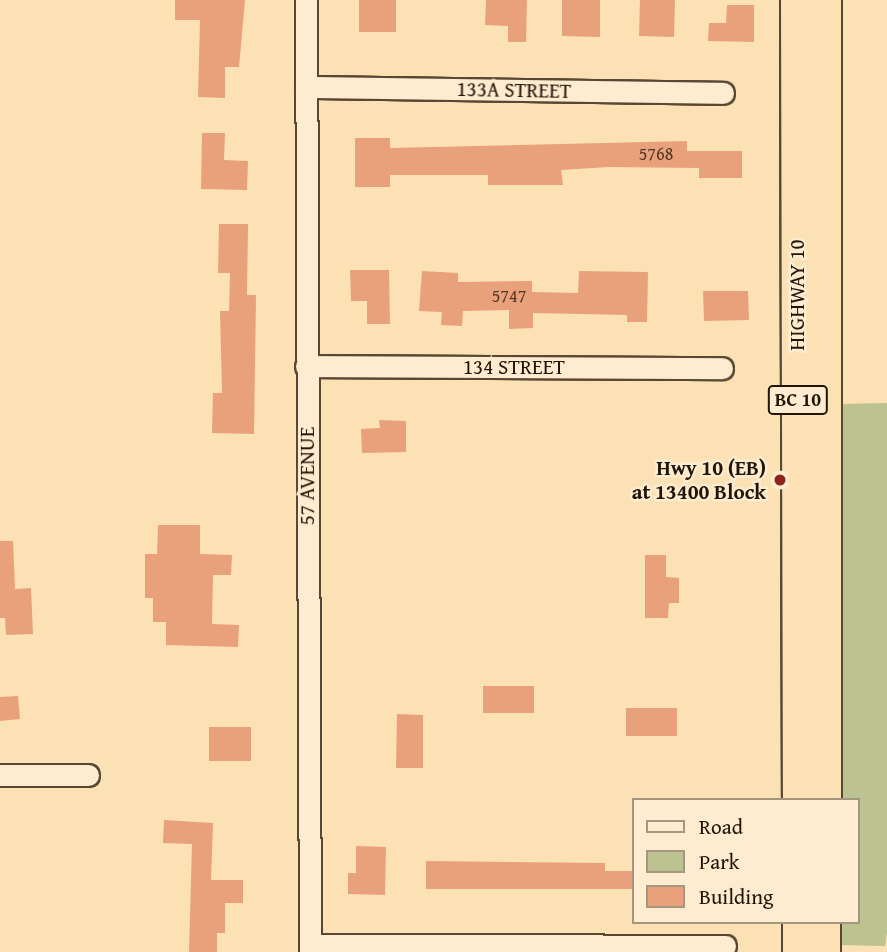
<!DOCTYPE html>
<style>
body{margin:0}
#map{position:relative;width:887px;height:952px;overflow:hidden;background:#fce1b5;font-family:"Gentium Book Plus",serif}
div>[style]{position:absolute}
.green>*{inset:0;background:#bcc390}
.building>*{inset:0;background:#e9a17c}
.roads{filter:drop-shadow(2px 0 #584734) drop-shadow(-2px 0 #584734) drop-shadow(0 2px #584734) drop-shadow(0 -2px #584734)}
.minor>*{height:21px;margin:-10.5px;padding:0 10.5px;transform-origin:10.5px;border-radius:10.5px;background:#fdeccf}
.highway>*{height:30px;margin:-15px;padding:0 15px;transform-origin:15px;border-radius:15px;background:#fce1b5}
.dots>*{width:19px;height:19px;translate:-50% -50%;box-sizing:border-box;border:4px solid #fdeccf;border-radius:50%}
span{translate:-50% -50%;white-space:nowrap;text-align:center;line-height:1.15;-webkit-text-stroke:5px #fdeccf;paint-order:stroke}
.number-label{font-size:18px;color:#533726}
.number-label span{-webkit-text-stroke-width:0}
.shield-label span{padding:2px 5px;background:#fdeccf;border:2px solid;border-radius:5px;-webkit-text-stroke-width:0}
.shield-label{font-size:19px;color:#211409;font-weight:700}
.street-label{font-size:21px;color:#211409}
.poi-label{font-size:21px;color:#211409;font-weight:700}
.right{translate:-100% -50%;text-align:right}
.legend{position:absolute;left:632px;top:798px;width:228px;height:126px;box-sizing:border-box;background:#fdeccf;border:2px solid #a59680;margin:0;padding:9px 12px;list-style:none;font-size:21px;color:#211409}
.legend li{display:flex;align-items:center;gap:14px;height:35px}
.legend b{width:35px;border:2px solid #a59680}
</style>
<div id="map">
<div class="green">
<div style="clip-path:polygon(887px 403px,887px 933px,885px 946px,836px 945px,836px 922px,857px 922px,857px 800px,837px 800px,839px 404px)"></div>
</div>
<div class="building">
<div style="clip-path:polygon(175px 0,245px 0,239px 67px,225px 67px,225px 98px,198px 97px,200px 20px,175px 20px)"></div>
<div style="clip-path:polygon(359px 0,396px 0,396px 32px,359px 32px)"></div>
<div style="clip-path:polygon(486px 0,527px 0,526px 42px,508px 42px,508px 26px,485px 25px)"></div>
<div style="clip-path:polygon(562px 0,600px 0,600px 37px,562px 36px)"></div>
<div style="clip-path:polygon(640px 0,675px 0,674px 37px,639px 36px)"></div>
<div style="clip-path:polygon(727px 5px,754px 5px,754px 42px,708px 41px,709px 23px,726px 23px)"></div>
<div style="clip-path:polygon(202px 133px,225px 133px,224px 160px,248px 161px,247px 190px,201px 189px)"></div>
<div style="clip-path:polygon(355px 138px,390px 138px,390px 148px,687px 141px,687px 151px,742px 151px,742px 178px,699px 178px,699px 168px,608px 167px,561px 170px,563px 185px,488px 185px,488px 175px,390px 175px,390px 187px,355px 187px)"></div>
<div style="clip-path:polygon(219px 224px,248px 224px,247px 295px,256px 295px,254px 434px,212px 433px,213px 393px,222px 393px,220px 311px,229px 311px,230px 273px,218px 273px)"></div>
<div style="clip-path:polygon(350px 270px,389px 270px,390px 324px,367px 324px,367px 301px,351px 301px)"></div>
<div style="clip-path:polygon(422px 271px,458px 273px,458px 282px,532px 281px,532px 292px,578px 293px,579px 271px,648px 272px,647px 322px,627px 322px,627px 315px,533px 313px,533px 328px,509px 329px,509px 310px,463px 311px,462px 326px,441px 325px,442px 312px,419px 311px)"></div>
<div style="clip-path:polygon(703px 291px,748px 291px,749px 320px,704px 321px)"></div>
<div style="clip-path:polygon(379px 420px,406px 421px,406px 452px,362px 453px,361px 429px,380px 428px)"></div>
<div style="clip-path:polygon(158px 525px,200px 525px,200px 554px,232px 555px,231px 575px,213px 575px,212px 624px,239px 625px,238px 647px,166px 645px,166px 622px,153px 622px,153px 598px,145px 598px,145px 554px,157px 554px)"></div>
<div style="clip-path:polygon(0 541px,13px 541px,15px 589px,31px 588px,33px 634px,6px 635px,5px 618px,0 618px)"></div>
<div style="clip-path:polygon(645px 555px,666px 555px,666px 577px,679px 578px,679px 603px,669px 603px,668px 618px,645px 618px)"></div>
<div style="clip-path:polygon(483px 686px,534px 686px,534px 713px,483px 713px)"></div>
<div style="clip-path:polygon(18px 696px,20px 719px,0 721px,0 697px)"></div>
<div style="clip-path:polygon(626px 708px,677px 708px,677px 736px,626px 736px)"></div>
<div style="clip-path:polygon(397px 714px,423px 715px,423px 768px,396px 768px)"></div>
<div style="clip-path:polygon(209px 727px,251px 727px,251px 761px,209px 761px)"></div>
<div style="clip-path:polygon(164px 820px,213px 823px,211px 880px,243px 880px,243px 903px,225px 903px,225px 933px,217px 933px,217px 952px,189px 952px,192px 844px,163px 843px)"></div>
<div style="clip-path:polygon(356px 846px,386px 847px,385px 895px,348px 894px,348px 873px,356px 873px)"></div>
<div style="clip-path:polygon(426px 861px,605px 863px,605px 871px,633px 871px,633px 889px,426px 889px)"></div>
</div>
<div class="roads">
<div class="minor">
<div style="left:306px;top:0;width:952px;rotate:89.76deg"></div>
<div style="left:306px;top:87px;width:417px;rotate:0.8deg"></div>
<div style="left:306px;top:366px;width:416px;rotate:0.3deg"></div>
<div style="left:0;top:775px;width:88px"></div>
<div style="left:310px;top:945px;width:415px;rotate:0.1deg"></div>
</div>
<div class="highway">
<div style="left:796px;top:0;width:800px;rotate:89.86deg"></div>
<div style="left:826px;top:800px;width:800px;rotate:-90deg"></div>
<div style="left:798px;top:922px;width:30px;rotate:90deg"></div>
<div style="left:825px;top:952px;width:30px;rotate:-90deg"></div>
</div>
</div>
<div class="dots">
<div style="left:780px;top:480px;background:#8f2418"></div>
</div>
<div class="number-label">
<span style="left:656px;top:154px">5768</span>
<span style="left:509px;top:296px">5747</span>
</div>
<div class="shield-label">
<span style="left:798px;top:400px">BC 10</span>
</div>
<div class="street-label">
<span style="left:514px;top:90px;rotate:1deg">133A STREET</span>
<span style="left:797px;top:295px;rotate:-90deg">HIGHWAY 10</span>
<span style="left:514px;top:367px">134 STREET</span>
<span style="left:307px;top:476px;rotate:-90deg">57 AVENUE</span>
</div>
<div class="poi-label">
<span class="right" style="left:766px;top:480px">Hwy 10 (EB)<br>at 13400 Block</span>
</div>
<ul class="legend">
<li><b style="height:9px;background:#fdeccf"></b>Road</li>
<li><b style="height:19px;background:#bcc390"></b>Park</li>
<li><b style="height:19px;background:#e9a17c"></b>Building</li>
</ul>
</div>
